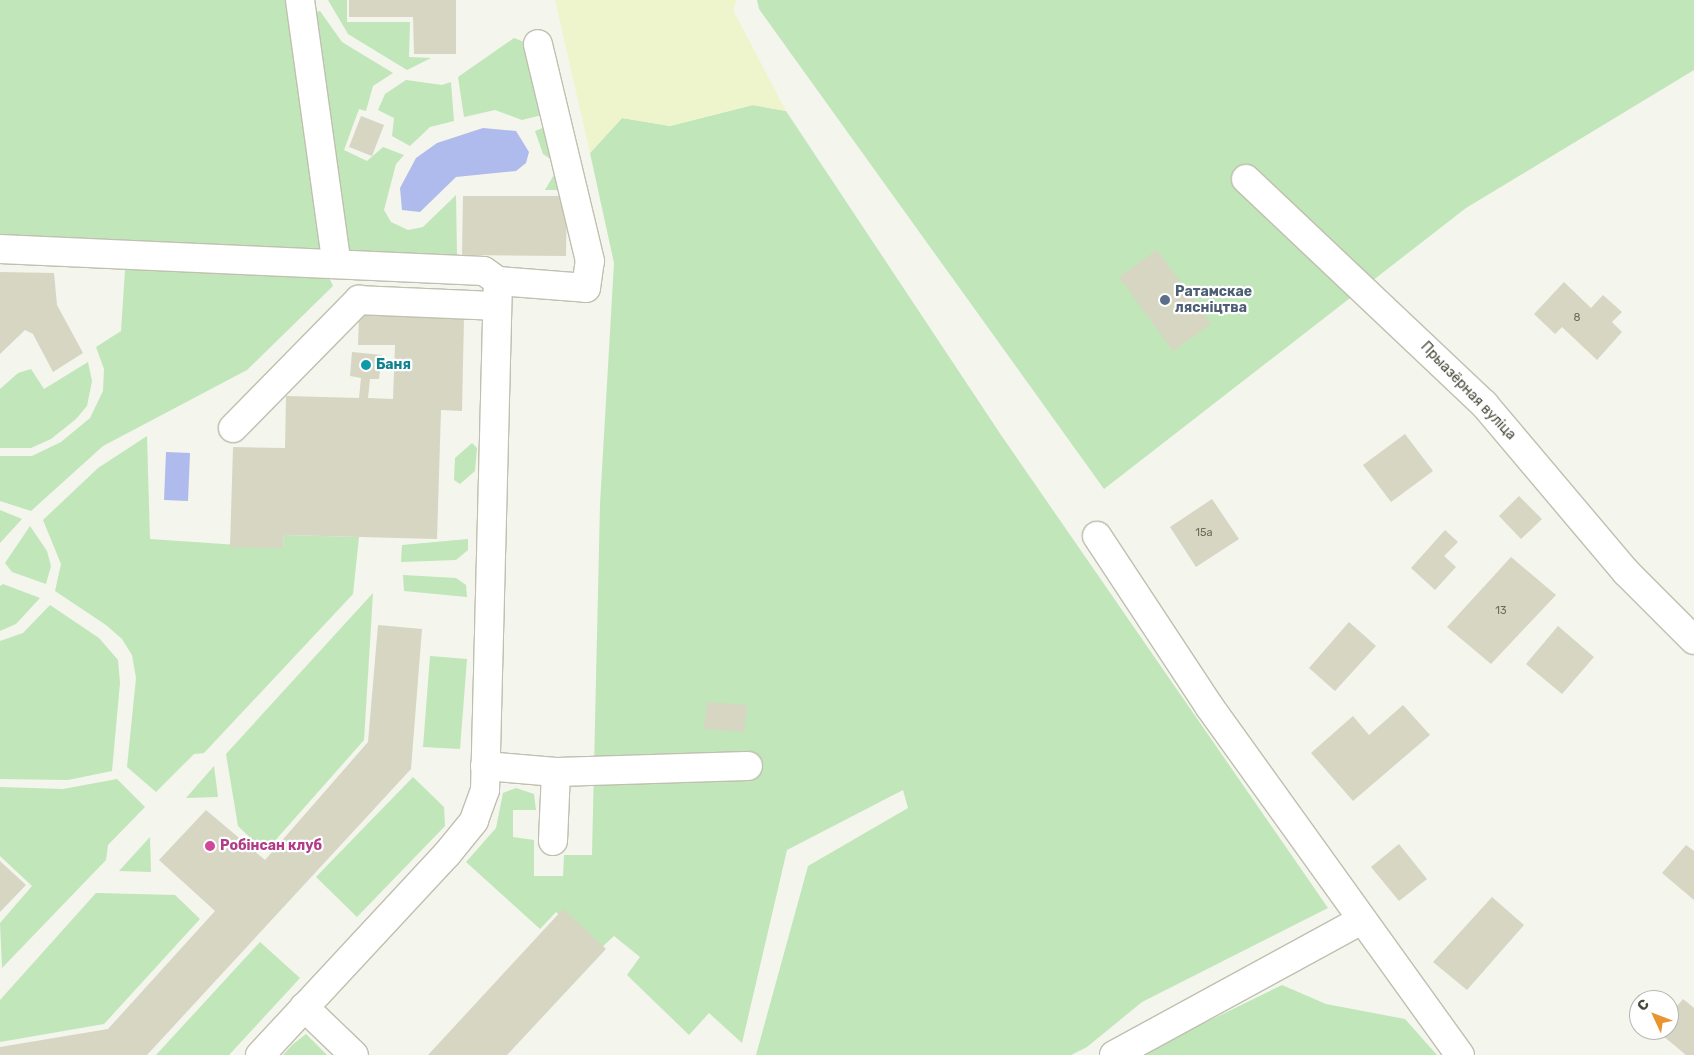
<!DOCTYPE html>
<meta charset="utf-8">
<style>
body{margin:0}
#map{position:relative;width:1694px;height:1055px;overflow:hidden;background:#f4f5ed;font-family:Rubik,sans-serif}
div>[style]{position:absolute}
.green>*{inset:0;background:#c0e6b9}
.sand>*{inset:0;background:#eef5cc}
.water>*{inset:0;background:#afbbec}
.building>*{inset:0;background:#d6d6c3}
.roads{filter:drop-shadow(1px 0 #bfc0af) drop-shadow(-1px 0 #bfc0af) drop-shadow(0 1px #bfc0af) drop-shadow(0 -1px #bfc0af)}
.minor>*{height:28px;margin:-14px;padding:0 14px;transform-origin:14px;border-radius:14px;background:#fff}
.dots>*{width:14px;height:14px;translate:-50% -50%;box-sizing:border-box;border:2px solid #fff;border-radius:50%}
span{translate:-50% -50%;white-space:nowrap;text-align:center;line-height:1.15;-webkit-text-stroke:4.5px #fff;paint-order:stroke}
.number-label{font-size:11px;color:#6c6c5c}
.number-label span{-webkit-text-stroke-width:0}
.service-label{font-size:14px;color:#4e5e75;font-weight:700}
.left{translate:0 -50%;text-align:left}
.culture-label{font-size:14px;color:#0d838f;font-weight:700}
.street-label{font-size:14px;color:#49493a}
.hotel-label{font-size:14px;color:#b23c85;font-weight:700}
.north{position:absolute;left:1629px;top:990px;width:50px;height:50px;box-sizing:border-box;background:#fff;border:1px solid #b6b6b0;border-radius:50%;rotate:313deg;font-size:14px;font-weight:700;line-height:20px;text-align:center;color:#49493a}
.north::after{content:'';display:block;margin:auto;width:18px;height:22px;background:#ea942f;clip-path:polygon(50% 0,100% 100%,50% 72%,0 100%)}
</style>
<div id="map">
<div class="green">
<div style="clip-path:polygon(0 0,289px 0,322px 251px,0 237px)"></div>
<div style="clip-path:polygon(328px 0,347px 0,347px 22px,410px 22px,409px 57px,431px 58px,407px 70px,348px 34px)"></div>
<div style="clip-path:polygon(757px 0,1694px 0,1694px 70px,1466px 208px,1104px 489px,759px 9px)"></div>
<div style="clip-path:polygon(320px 11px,342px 42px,393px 73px,373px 86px,366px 111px,359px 109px,344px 150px,367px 161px,383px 147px,404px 155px,396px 164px,384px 210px,391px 222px,408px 230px,423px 227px,456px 195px,457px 256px,345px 252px,315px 12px)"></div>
<div style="clip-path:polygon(514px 38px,527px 43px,546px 114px,522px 120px,495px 110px,464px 117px,458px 77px)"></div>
<div style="clip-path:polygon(406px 80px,442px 85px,451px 82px,454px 121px,430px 127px,410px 146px,392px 136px,394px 118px,378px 110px,385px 94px)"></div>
<div style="clip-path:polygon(753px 105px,786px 111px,1001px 435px,1328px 908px,1142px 1002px,1087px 1047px,1071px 1055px,756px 1055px,808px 866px,908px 808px,903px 790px,787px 850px,742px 1043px,709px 1013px,689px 1035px,627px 975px,640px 957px,614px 936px,599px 950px,556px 912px,540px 929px,466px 862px,496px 828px,503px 793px,516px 788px,534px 794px,536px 810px,513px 810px,513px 837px,534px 840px,534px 876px,563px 876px,564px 855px,592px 855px,600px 504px,614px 263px,590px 153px,622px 118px,670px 126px)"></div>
<div style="clip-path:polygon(550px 125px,565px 190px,545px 190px,555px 173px,552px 160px,543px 154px,535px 131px)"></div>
<div style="clip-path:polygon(140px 268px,328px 275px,333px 286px,247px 370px,103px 446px,31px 511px,0 501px,0 456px,32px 456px,61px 442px,90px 418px,103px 391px,104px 369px,96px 347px,121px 331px,125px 270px)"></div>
<div style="clip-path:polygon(88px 362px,92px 381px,87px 406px,76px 419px,51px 439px,31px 448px,0 448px,0 389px,18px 373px,31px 369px,44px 389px)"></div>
<div style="clip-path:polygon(147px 436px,150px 539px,283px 548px,284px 535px,359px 537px,353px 594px,204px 753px,194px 754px,156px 792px,127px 767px,136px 678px,132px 655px,122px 639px,106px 625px,55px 591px,61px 564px,43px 520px,98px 468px)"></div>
<div style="clip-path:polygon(472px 443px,477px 448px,475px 471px,460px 484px,454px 480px,455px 458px)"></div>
<div style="clip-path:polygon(0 510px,22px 519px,0 543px)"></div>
<div style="clip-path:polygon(30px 526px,47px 551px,51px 566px,46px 584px,12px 572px,5px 563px)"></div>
<div style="clip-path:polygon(468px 539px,468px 550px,456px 560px,401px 562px,402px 545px)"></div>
<div style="clip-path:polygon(403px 575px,456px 578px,466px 585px,467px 597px,404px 591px)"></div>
<div style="clip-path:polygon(3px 584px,40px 598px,16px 624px,0 631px,0 586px)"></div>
<div style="clip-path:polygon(373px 593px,364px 740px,265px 852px,238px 826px,226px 754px)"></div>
<div style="clip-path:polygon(50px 605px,99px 638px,118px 660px,120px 683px,112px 771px,68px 780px,0 779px,0 641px,23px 633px)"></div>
<div style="clip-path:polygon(430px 656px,467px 659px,460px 749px,423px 747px)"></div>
<div style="clip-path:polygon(214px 766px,218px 797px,186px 798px)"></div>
<div style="clip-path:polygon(413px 777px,444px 807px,445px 826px,357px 917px,316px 877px)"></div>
<div style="clip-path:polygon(117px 779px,145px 807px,108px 845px,106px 860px,2px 968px,0 923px,32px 886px,0 856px,0 787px,63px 789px)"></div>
<div style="clip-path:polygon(150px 837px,151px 872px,119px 871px)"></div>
<div style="clip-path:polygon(96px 893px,175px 895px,200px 919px,104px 1024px,0 1042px,0 1000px)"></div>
<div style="clip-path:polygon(260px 942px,300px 978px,229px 1055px,156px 1055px)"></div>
<div style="clip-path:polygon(1282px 985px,1326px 1004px,1405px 1019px,1437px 1055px,1139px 1055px)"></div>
<div style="clip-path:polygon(306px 1034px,327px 1055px,283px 1055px,292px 1045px)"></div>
</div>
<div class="sand">
<div style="clip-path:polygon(555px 0,737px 0,733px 10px,786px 111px,752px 105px,670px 126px,622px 118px,590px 153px)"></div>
</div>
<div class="water">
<div style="clip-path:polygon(483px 128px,516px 131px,529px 152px,526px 163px,516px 171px,456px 177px,420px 212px,402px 210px,400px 188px,416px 158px,437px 143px)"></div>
<div style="clip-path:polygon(166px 452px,190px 453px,188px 501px,164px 500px)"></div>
</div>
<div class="building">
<div style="clip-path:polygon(349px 0,456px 0,456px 54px,414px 54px,413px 17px,349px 17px)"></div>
<div style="clip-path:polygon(361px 116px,384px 125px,372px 156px,349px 147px)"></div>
<div style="clip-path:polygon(463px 196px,567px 196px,566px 256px,462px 255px)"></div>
<div style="clip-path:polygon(1157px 250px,1211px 324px,1173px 351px,1119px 277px)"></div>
<div style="clip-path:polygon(0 272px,54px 273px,57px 305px,83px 353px,53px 372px,33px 334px,25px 330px,0 354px)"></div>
<div style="clip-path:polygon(1564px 282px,1591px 308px,1603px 295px,1622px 312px,1612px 322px,1622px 332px,1597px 360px,1562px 327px,1555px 334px,1534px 314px)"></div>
<div style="clip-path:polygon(359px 315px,464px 317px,462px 411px,441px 410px,437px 539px,284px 535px,283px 548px,230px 547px,233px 447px,285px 448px,286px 396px,359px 398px,361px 378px,350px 376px,352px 352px,382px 355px,379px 379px,370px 379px,368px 398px,393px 399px,395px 345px,358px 345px)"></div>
<div style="clip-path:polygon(1405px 434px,1433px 471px,1391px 502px,1363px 465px)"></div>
<div style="clip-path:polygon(1519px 496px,1542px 519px,1521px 539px,1499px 516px)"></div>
<div style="clip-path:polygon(1212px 499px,1239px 539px,1196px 567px,1170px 527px)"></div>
<div style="clip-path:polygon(1445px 530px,1458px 542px,1444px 556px,1456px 567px,1435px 590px,1411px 568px)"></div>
<div style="clip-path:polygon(1511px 557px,1556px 595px,1491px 664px,1447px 627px)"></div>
<div style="clip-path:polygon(1349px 622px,1376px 646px,1335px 691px,1309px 668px)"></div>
<div style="clip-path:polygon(378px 625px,422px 629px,411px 769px,147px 1055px,0 1055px,0 1047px,108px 1029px,215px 911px,159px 860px,206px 810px,265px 860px,368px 742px)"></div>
<div style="clip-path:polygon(1558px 626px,1594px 657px,1562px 694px,1526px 664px)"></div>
<div style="clip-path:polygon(707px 702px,747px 705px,744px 732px,704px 729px)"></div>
<div style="clip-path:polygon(1403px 705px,1430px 735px,1353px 801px,1311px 753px,1353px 716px,1369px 735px)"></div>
<div style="clip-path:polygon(1399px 844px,1427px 879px,1399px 901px,1371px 867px)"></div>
<div style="clip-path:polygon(1686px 845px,1694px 851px,1694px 900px,1662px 873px)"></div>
<div style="clip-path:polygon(0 861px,26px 885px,0 912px)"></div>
<div style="clip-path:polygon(1492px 897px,1524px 925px,1467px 990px,1433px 962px)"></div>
<div style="clip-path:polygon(563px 909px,606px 949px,507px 1055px,428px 1055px)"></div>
<div style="clip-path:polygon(1683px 999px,1694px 1008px,1694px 1055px,1686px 1055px,1656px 1030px,1669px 1030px,1669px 1016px)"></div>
</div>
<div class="roads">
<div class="minor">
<div style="left:300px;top:0;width:254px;rotate:82.1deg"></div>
<div style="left:1246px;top:179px;width:328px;rotate:43.4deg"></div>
<div style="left:1484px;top:404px;width:220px;rotate:49.8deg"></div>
<div style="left:1626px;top:572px;width:96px;rotate:45deg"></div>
<div style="left:0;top:249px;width:484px;rotate:2.6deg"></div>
<div style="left:484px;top:271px;width:17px;rotate:36deg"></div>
<div style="left:498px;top:281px;width:509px;rotate:91.46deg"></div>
<div style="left:485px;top:790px;width:33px;rotate:110deg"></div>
<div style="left:474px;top:821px;width:43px;rotate:129.3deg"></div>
<div style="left:447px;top:854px;width:275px;rotate:132.9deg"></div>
<div style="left:498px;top:281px;width:88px;rotate:4.5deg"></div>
<div style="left:586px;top:288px;width:27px;rotate:-82deg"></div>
<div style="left:590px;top:261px;width:223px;rotate:-103.5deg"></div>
<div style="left:233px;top:428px;width:180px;rotate:-45.5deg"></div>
<div style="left:359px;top:300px;width:138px;rotate:2.5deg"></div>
<div style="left:1097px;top:536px;width:204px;rotate:56.6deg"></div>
<div style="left:1209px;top:706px;width:430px;rotate:54.3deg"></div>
<div style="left:485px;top:766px;width:71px;rotate:4.8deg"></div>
<div style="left:556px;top:772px;width:69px;rotate:92.5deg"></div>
<div style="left:556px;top:772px;width:192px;rotate:-1.8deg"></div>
<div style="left:304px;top:1007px;width:69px;rotate:43.8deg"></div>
<div style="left:1114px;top:1055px;width:282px;rotate:-28.6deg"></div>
</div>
</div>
<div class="dots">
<div style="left:1165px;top:300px;background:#5c6f8a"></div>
<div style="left:366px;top:365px;background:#0f9aa8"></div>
<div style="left:210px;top:846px;background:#d1479c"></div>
</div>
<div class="number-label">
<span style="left:1577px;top:318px">8</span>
<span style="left:1204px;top:533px">15а</span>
<span style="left:1501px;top:611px">13</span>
</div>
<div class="service-label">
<span class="left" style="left:1175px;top:300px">Ратамскае<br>лясніцтва</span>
</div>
<div class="culture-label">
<span class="left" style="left:376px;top:365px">Баня</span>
</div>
<div class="street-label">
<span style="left:1468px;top:391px;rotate:46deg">Прыазёрная вуліца</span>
</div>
<div class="hotel-label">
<span class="left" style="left:220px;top:846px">Робінсан клуб</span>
</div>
<div class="north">С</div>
</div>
